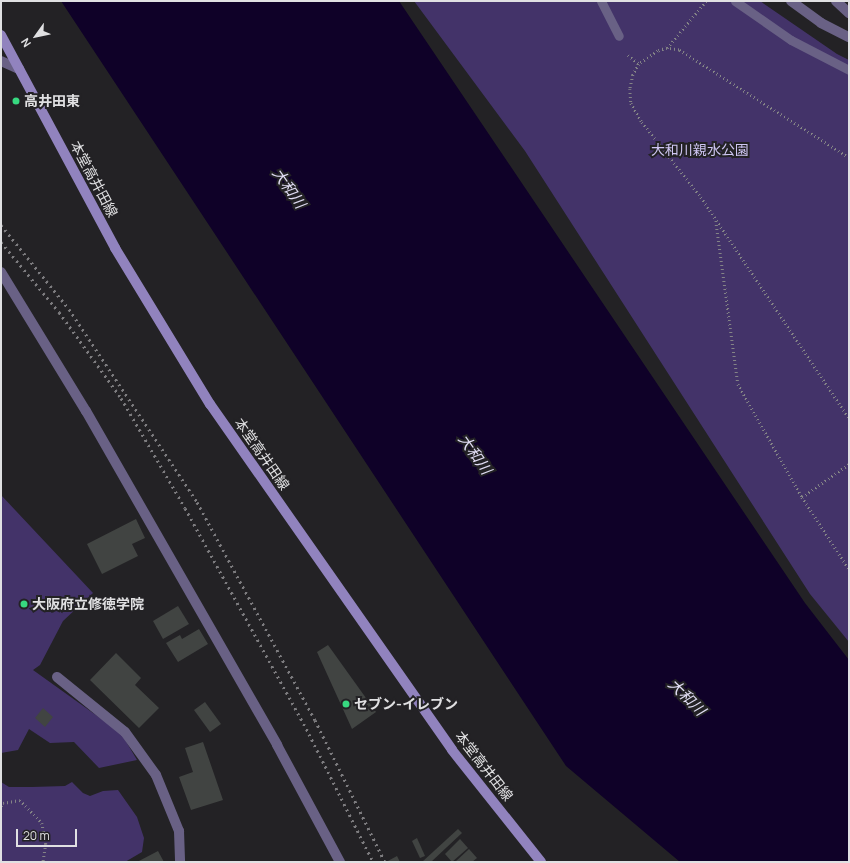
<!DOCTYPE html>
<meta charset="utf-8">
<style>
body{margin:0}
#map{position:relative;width:850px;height:863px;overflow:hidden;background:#232225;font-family:Manrope,"Noto Sans JP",sans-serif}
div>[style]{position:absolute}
.green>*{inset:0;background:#433369}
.water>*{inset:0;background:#0f0128}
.building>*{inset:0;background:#414442}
.path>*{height:2.5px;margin-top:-1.25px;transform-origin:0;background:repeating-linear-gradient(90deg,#848486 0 1px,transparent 0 4px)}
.service>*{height:9px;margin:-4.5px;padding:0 4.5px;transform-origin:4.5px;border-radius:4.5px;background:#696185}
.minor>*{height:10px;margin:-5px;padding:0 5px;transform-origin:5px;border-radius:5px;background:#696185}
.secondary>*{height:10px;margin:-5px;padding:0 5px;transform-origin:5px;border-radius:5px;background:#9183be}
.rail>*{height:3px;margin-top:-1.5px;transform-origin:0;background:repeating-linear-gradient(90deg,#7d7c7f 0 2px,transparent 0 6px)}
.dots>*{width:11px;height:11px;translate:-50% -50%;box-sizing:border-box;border:2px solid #232225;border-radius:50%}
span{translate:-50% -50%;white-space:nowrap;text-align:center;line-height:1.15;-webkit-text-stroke:4px #232225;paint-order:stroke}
.poi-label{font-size:14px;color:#e0e0e2;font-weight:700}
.left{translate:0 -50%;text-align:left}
.park-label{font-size:14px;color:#cfc6f3}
.street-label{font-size:14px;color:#e0e0e2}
.water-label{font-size:15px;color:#e1ddf4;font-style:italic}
.frame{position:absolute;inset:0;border:2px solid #e0e0e2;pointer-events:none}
.north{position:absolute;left:16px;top:16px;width:40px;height:40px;-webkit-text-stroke:3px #232225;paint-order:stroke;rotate:237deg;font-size:11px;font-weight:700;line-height:16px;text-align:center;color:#e0e0e2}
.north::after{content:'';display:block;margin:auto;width:14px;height:18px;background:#e0e0e2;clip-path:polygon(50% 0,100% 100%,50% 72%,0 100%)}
.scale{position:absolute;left:16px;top:829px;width:61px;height:18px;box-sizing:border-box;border:2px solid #e0e0e2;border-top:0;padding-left:5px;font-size:12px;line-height:14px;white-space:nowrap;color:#e0e0e2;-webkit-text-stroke:3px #232225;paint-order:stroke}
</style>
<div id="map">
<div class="green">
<div style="clip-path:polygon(414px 1px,760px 1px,837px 54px,849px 60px,849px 642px,810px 594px,525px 151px)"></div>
<div style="clip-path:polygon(1px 495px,93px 593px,63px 621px,40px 665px,33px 670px,121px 733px,137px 760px,99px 768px,74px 742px,50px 743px,29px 729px,18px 750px,1px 753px)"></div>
<div style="clip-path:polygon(1px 782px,9px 787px,32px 787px,65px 786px,72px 782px,83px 793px,90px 796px,103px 791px,118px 790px,137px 817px,144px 838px,142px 852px,125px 862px,1px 862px)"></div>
</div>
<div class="water">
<div style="clip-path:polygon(61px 1px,399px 1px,805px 603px,849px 660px,849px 862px,680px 862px,566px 766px)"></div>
</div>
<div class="building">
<div style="clip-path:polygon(136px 519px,145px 538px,132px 544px,138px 556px,102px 574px,87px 544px)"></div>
<div style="clip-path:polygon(178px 606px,189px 624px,163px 639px,153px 621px)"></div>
<div style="clip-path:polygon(199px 629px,208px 644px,178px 662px,166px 643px,180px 635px,182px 639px)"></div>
<div style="clip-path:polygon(328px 645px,376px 712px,352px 729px,317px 652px)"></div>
<div style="clip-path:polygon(116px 653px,141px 678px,135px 685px,159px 708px,139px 728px,90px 680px)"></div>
<div style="clip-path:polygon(205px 702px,221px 724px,210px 732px,194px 710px)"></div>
<div style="clip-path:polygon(43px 708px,53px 717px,45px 727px,35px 718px)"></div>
<div style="clip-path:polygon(203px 742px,223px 800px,191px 810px,179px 777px,193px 772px,185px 748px)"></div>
<div style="clip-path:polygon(458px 829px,462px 833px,431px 862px,422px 862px)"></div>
<div style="clip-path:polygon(417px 838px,425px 856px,420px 858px,412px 841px)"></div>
<div style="clip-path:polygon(460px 839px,468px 848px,452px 862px,445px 854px)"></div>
<div style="clip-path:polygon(469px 849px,477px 858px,472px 862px,455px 862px)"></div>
<div style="clip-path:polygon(158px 851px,164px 862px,137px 862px)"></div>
<div style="clip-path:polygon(397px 856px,400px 862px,386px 862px)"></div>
</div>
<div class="path">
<div style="left:667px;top:48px;width:61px;rotate:-50.3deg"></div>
<div style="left:628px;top:55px;width:14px;rotate:39deg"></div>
<div style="left:849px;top:158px;width:201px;rotate:-147.6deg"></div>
<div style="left:679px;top:50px;width:12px;rotate:-171deg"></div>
<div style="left:667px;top:48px;width:9px;rotate:162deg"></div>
<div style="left:658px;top:51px;width:23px;rotate:146deg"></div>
<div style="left:639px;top:64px;width:13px;rotate:119deg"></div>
<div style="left:633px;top:75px;width:14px;rotate:102deg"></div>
<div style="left:630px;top:89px;width:14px;rotate:86deg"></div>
<div style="left:631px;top:103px;width:22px;rotate:60deg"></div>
<div style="left:642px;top:122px;width:95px;rotate:51.8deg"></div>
<div style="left:701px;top:197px;width:266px;rotate:56.2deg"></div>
<div style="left:716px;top:221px;width:164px;rotate:82.3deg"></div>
<div style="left:738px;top:384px;width:130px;rotate:60.5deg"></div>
<div style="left:802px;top:497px;width:86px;rotate:56.9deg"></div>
<div style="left:802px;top:497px;width:57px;rotate:-35.1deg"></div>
<div style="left:1px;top:806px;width:4px;rotate:-56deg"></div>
<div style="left:3px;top:803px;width:17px;rotate:-10deg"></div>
<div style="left:20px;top:800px;width:32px;rotate:46deg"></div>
<div style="left:42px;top:823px;width:21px;rotate:79deg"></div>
<div style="left:46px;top:844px;width:18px;rotate:99deg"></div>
</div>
<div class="service">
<div style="left:601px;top:1px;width:39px;rotate:63deg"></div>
<div style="left:735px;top:1px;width:68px;rotate:34.9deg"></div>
<div style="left:791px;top:40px;width:65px;rotate:27.3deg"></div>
</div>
<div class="minor">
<div style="left:791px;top:1px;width:37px;rotate:36deg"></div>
<div style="left:821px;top:23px;width:31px;rotate:27deg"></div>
<div style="left:836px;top:1px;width:18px;rotate:43deg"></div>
<div style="left:1px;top:61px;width:20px;rotate:24deg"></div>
<div style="left:1px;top:272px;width:163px;rotate:58.6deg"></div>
<div style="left:86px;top:411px;width:385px;rotate:60.2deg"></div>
<div style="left:277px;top:745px;width:133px;rotate:61.7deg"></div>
<div style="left:57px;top:677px;width:87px;rotate:39deg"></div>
<div style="left:125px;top:732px;width:53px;rotate:54.2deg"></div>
<div style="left:156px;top:775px;width:61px;rotate:67.7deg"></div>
<div style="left:179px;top:831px;width:31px;rotate:88deg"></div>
</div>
<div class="secondary">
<div style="left:1px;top:35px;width:242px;rotate:61.8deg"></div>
<div style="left:115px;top:248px;width:183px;rotate:58.7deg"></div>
<div style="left:210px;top:404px;width:422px;rotate:55deg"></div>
<div style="left:452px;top:750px;width:143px;rotate:51.5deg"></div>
</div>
<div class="rail">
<div style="left:1px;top:225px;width:108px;rotate:51deg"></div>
<div style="left:69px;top:309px;width:232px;rotate:56.4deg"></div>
<div style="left:197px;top:502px;width:248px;rotate:61.6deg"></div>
<div style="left:315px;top:720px;width:158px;rotate:63.8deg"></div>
<div style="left:1px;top:242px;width:91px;rotate:50.4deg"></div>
<div style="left:59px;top:312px;width:106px;rotate:54.2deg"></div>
<div style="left:121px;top:398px;width:127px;rotate:59.8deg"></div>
<div style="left:185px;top:508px;width:258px;rotate:61.2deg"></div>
<div style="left:309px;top:734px;width:143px;rotate:63.4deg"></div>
</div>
<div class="dots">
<div style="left:16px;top:101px;background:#37d880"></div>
<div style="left:24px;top:604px;background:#37d880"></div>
<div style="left:346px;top:704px;background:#37d880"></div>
</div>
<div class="poi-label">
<span class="left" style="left:24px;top:101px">高井田東</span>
<span class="left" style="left:32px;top:604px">大阪府立修徳学院</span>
<span class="left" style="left:354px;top:704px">セブン-イレブン</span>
</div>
<div class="park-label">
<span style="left:700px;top:150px">大和川親水公園</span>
</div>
<div class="street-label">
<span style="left:94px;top:179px;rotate:62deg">本堂高井田線</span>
<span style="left:262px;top:454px;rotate:55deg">本堂高井田線</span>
<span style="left:484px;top:766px;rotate:52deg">本堂高井田線</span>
</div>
<div class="water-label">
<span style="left:289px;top:188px;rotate:55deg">大和川</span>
<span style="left:475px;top:454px;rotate:55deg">大和川</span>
<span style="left:687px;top:697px;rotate:45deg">大和川</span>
</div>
<div class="frame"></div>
<div class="north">N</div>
<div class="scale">20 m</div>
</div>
